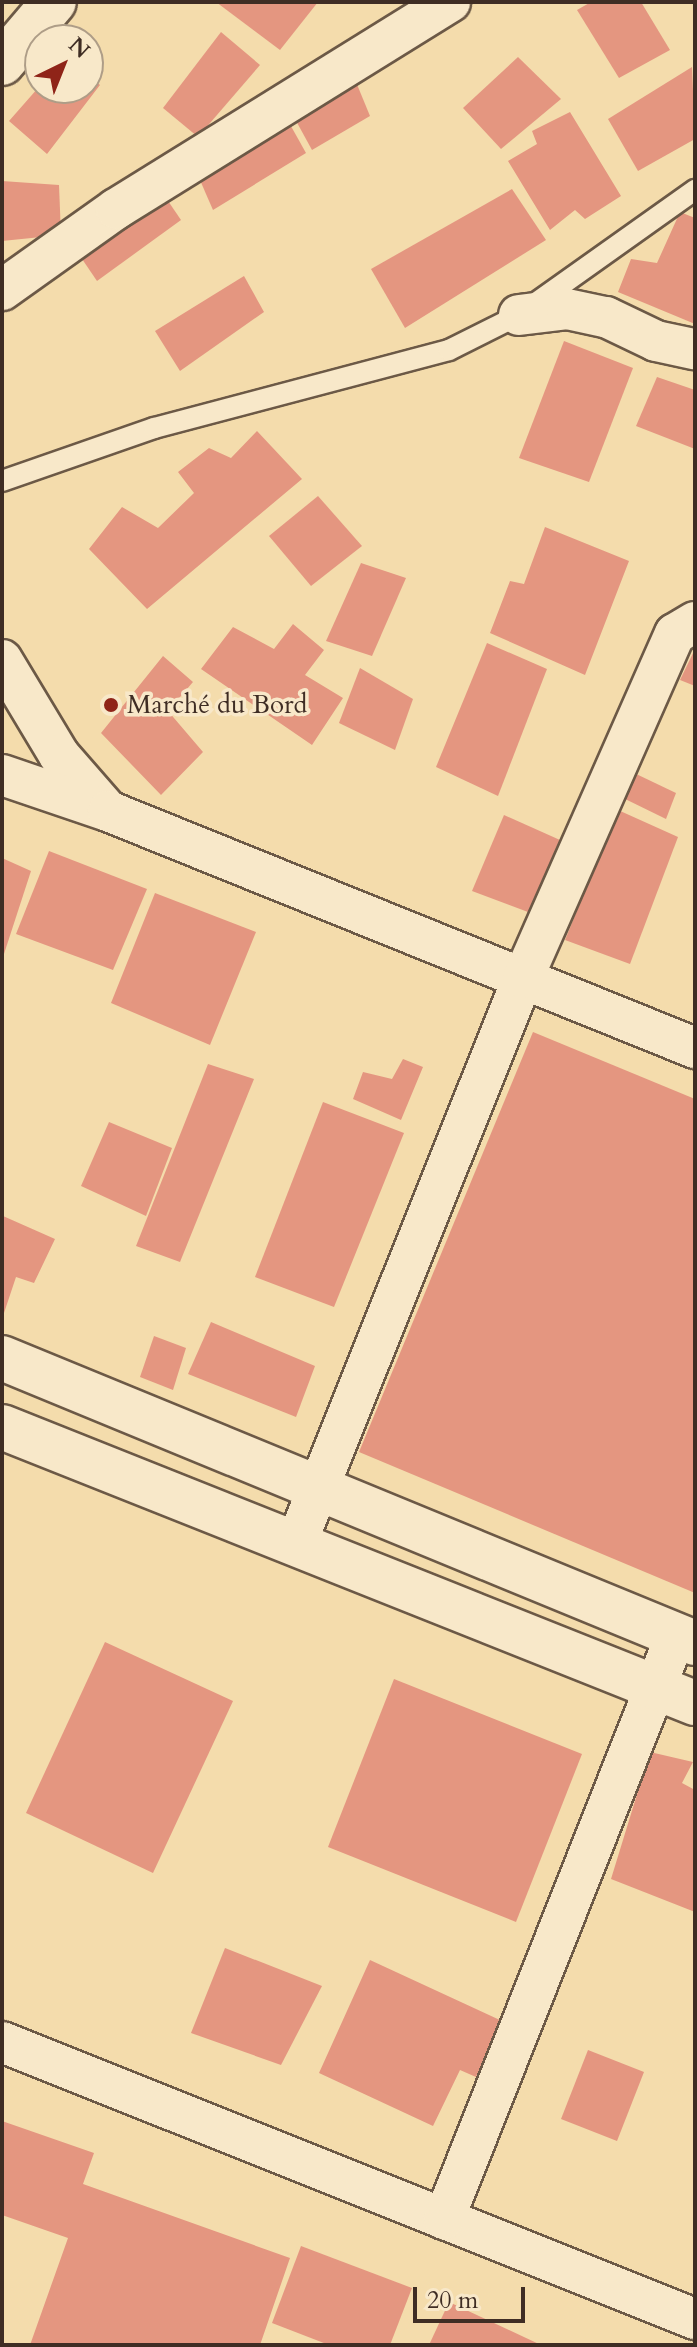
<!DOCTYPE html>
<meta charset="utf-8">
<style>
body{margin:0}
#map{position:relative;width:697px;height:2347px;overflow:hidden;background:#f4dcac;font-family:Cardo,serif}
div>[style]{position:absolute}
.building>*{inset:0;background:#e49680}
.roads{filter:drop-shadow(2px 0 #6c5946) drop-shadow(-2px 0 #6c5946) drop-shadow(0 2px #6c5946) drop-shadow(0 -2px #6c5946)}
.lane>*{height:20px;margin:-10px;padding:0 10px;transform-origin:10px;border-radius:10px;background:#f8e8c9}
.street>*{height:40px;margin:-20px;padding:0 20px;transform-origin:20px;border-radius:20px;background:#f8e8c9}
.secondary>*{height:44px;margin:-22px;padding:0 22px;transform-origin:22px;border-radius:22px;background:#f8e8c9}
.dots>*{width:22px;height:22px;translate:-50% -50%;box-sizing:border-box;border:4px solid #f8e8c9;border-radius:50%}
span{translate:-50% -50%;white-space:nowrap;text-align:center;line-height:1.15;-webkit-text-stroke:7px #f8e8c9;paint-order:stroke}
.poi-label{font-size:26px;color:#3f2d24}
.left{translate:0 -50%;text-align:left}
.frame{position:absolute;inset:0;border:4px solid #3f2d24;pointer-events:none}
.north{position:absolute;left:24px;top:24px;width:80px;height:80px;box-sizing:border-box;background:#f8e8c9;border:2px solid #ae9d87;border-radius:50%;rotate:43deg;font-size:22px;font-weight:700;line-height:32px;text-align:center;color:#3f2d24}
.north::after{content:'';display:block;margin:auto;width:28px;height:36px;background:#8f2418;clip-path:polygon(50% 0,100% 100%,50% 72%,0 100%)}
.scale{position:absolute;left:413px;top:2287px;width:112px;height:36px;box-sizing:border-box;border:4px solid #3f2d24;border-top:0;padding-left:10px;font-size:24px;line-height:28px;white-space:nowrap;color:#3f2d24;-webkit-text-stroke:6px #f8e8c9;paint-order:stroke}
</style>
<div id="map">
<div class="building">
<div style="clip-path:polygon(216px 2px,318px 2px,280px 50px)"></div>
<div style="clip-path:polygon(591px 2px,641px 2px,670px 50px,619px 78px,577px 10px)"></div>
<div style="clip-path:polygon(221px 32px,260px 65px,198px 137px,163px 108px)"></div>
<div style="clip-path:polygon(518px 57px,561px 99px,501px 149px,463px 108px)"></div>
<div style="clip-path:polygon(692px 67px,695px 139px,638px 171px,608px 119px)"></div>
<div style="clip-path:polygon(88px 74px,100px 85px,47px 154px,9px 121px,38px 88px,88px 88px)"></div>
<div style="clip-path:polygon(356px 82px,370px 116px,312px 150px,295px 119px)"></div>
<div style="clip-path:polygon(570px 112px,621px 196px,585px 219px,575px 210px,550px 230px,508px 161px,537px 144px,532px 131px)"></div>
<div style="clip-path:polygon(287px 119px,306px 153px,213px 210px,196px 171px)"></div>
<div style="clip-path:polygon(2px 181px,59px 185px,61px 235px,2px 241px)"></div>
<div style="clip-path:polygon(512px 189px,546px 240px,405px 328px,371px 269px)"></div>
<div style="clip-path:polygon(164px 195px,181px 220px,97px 281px,78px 253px)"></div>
<div style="clip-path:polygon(680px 212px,695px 218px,695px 324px,618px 292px,631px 259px,657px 263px)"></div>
<div style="clip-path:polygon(244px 276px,264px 312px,180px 371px,155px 331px)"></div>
<div style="clip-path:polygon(564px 341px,633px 368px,589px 482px,519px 458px)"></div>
<div style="clip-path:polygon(657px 377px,695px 390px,695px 449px,636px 426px)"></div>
<div style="clip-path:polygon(257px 431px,302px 479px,147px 609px,89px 549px,122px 507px,158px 528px,194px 493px,178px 472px,209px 448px,231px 458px)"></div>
<div style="clip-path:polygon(318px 496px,362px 546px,311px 586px,269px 536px)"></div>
<div style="clip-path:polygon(545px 527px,629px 561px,585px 675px,490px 633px,510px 581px,524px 584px)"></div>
<div style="clip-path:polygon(361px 563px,406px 578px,372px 656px,326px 641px)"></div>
<div style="clip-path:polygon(293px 624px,324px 650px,305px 675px,343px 698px,312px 745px,201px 669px,233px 627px,274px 649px)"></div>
<div style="clip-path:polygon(487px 643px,547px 669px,498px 796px,436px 767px)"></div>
<div style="clip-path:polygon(695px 649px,695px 686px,680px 680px)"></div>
<div style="clip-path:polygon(163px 656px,193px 682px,168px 711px,203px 752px,161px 795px,101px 733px)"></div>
<div style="clip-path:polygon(360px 668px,413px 699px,395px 750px,339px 723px)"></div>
<div style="clip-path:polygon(632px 772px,676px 793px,666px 819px,619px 796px)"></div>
<div style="clip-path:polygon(618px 810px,678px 837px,630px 964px,565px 940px)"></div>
<div style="clip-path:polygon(504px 815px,560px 840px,528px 912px,472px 891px)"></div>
<div style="clip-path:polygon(49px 851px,147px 889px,113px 970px,16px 934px)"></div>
<div style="clip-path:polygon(2px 858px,31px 871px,3px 957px,2px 957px)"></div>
<div style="clip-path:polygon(155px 893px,256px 932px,210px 1045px,111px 1003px)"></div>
<div style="clip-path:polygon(533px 1032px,695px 1099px,695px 1593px,359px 1452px)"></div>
<div style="clip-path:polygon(403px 1059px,423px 1067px,401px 1120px,353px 1099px,363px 1072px,392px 1079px)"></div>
<div style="clip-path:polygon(208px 1064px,254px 1079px,180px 1262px,136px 1246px)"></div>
<div style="clip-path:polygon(323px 1102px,404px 1133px,334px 1307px,255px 1277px)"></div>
<div style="clip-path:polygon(109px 1122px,172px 1148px,146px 1216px,81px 1186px)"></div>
<div style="clip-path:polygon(3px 1216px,55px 1239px,34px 1283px,16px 1277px,3px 1316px)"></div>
<div style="clip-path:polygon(211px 1322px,315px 1366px,296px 1417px,188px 1374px)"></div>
<div style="clip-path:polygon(154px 1336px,186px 1348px,173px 1390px,140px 1377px)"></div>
<div style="clip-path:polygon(105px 1642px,233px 1701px,153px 1873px,26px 1813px)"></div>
<div style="clip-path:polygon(394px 1679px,582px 1754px,516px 1922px,328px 1847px)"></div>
<div style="clip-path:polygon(650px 1752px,693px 1762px,682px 1783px,695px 1790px,695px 1912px,611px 1879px)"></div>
<div style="clip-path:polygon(225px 1948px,322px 1986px,281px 2065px,191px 2033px)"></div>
<div style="clip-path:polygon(370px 1960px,502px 2021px,476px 2077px,460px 2070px,433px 2126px,319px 2073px)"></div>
<div style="clip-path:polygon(588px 2050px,644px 2072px,617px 2141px,561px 2119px)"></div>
<div style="clip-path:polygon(2px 2121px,94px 2153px,83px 2184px,290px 2258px,260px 2345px,30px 2345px,68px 2238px,2px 2215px)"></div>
<div style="clip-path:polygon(301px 2246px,412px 2288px,390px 2345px,329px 2345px,272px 2323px)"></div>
<div style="clip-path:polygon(449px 2302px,541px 2345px,429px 2345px)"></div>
</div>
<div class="roads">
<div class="lane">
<div style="left:2px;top:481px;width:161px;rotate:-19.2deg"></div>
<div style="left:154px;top:428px;width:305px;rotate:-14.8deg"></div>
<div style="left:449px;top:350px;width:78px;rotate:-26.6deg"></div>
<div style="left:519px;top:315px;width:216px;rotate:-35.4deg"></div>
</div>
<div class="street">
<div style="left:2px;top:290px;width:140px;rotate:-35.4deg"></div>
<div style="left:116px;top:209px;width:393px;rotate:-31.8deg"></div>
<div style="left:519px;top:315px;width:48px;rotate:-7.1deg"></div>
<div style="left:567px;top:309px;width:40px;rotate:12deg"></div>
<div style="left:606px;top:317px;width:55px;rotate:25.6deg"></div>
<div style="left:656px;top:341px;width:40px;rotate:12deg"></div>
<div style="left:2px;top:660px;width:111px;rotate:59deg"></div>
<div style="left:59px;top:755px;width:73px;rotate:48.9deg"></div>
<div style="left:2px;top:775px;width:112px;rotate:18.8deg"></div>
<div style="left:108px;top:811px;width:633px;rotate:21.99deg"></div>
<div style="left:296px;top:1544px;width:610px;rotate:-68.15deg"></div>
<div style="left:523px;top:978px;width:376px;rotate:-66.2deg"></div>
<div style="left:675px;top:634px;width:23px;rotate:-31deg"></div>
<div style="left:2px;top:2042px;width:746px;rotate:21.79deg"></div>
<div style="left:444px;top:2219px;width:628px;rotate:-68.33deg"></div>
</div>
<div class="secondary">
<div style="left:2px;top:63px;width:80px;rotate:-49.6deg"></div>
<div style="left:2px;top:1358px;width:749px;rotate:22.36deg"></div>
<div style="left:2px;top:1427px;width:746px;rotate:21.72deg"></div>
</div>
</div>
<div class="dots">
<div style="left:111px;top:705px;background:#8f2418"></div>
</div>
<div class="poi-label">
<span class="left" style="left:127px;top:705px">Marché du Bord</span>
</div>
<div class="frame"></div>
<div class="north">N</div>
<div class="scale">20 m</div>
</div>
